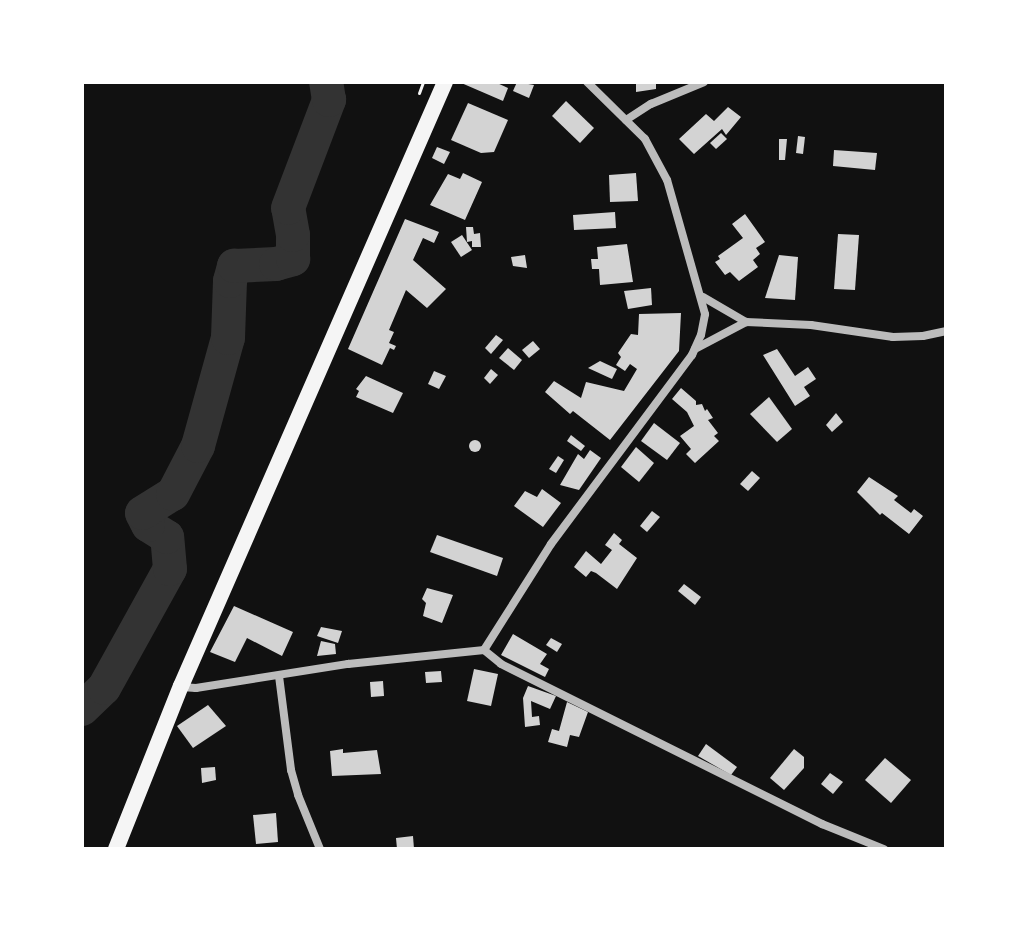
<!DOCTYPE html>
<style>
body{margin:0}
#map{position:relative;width:1028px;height:931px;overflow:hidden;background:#111;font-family:"Sofia Sans Condensed",sans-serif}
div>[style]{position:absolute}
.river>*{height:34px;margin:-17px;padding:0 17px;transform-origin:17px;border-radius:17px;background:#333}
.building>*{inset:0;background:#d3d3d3}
.round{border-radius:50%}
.path>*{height:3px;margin:-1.5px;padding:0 1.5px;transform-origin:1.5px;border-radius:1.5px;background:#f5f5f5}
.minor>*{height:8px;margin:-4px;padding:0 4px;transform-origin:4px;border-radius:4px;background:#bcbcbc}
.secondary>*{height:16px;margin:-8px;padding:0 8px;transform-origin:8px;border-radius:8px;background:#f5f5f5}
span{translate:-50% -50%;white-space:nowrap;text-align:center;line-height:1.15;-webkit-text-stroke:8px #fff;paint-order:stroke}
.frame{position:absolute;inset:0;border:84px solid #fff;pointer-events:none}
</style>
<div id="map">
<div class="river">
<div style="left:82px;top:709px;width:30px;rotate:-44deg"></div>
<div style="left:104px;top:688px;width:136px;rotate:-61deg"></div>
<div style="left:170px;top:569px;width:32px;rotate:-95deg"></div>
<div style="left:167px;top:537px;width:22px;rotate:-148deg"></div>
<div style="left:148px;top:525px;width:13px;rotate:-117deg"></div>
<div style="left:142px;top:513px;width:36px;rotate:-32deg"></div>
<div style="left:173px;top:494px;width:54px;rotate:-62.5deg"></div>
<div style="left:198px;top:446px;width:112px;rotate:-74.5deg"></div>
<div style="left:228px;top:338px;width:57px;rotate:-88deg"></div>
<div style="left:230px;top:281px;width:16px;rotate:-75deg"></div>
<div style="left:234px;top:266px;width:42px;rotate:-2.7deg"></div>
<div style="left:276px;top:264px;width:18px;rotate:-16deg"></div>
<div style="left:293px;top:259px;width:24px;rotate:-90deg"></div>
<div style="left:293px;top:235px;width:27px;rotate:-100deg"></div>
<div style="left:288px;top:208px;width:116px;rotate:-69.2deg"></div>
<div style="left:329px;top:100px;width:18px;rotate:-99deg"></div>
</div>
<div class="building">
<div style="clip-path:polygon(459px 82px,495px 82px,508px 88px,503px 101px)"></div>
<div style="clip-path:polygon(517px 82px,534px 85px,529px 98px,513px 91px)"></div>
<div style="clip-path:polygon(636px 82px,656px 82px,656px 89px,636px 92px)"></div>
<div style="clip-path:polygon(566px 101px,594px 128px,580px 143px,552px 116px)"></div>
<div style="clip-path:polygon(468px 103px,508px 120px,494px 152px,481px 153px,451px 140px)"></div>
<div style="clip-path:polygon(728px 107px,741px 117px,726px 135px,722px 129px,694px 154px,679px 139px,706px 114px,714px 121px)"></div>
<div style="clip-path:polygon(721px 133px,727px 139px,716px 149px,710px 143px)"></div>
<div style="clip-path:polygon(798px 136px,805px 137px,803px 154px,796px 153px)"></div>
<div style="clip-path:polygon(779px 139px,787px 139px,785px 160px,779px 160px)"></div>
<div style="clip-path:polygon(437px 147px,450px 152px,444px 164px,432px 158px)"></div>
<div style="clip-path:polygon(834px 150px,877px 153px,875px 170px,833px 166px)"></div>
<div style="clip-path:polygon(463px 173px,482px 182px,465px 220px,430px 205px,448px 174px,460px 179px)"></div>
<div style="clip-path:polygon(636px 173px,638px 201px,610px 202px,609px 175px)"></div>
<div style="clip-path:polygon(615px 212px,616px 228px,574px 230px,573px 215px)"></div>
<div style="clip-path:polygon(745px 214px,765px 242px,756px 248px,760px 254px,753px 260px,758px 267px,739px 281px,730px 272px,725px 275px,715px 262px,720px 259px,718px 256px,743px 238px,732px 224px)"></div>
<div style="clip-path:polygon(405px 219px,439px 232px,434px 243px,423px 238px,413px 260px,446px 289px,427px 308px,406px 290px,389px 330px,394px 332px,389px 343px,396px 346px,394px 350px,390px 348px,382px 365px,348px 349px)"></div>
<div style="clip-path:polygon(466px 227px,473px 227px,474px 234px,480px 233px,481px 247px,472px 247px,472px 241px,467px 242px)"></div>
<div style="clip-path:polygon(838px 234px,859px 235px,855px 290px,834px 289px)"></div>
<div style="clip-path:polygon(462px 235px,472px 250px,461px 257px,451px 242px)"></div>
<div style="clip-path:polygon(627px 244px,633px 282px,600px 285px,599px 269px,592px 269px,591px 259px,598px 259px,597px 247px)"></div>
<div style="clip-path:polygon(525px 255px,527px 268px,513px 266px,511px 257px)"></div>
<div style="clip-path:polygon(779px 255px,798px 257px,795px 300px,765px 298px)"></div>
<div style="clip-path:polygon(651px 288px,652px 305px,628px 309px,624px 291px)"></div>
<div style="clip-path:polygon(681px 313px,679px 351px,610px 440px,573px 411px,570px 414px,545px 392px,554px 381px,581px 398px,586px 382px,624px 391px,637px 369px,630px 364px,625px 371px,616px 365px,621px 357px,618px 353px,631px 334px,638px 335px,639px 314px)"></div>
<div style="clip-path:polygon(496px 335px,503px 340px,491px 354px,485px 348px)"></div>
<div style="clip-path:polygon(533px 341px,540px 349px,529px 358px,522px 350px)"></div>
<div style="clip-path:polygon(508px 348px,522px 360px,514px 370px,499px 358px)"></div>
<div style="clip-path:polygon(777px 349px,795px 376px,808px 367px,816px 379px,804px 387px,810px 396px,795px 406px,763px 355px)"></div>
<div style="clip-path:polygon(600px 361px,617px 369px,612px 379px,588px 368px)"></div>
<div style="clip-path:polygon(491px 369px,498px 375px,490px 384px,484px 378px)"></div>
<div style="clip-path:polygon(434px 371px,446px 376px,439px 389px,428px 384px)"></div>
<div style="clip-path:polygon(366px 376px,403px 393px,393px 413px,356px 397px,359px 391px,356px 389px)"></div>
<div style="clip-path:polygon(681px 388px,696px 401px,696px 405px,702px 404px,705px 411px,707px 409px,713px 418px,708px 420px,718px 433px,714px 436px,719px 441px,695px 463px,686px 454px,691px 449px,680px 436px,694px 426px,687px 412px,672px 399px)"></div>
<div style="clip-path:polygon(769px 397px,792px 429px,777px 442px,750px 414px)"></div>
<div style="clip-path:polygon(836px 413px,843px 422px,832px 432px,826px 425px)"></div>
<div style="clip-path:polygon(654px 423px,680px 443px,667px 460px,641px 441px)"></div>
<div style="clip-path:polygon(571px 435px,585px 446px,581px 451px,567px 441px)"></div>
<div class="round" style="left:469px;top:440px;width:12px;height:12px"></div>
<div style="clip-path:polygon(636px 447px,654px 463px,639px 482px,621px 467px)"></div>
<div style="clip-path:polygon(590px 450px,601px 458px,579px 490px,560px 485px,578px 454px,584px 459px)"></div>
<div style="clip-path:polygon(558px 456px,564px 460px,556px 473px,549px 469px)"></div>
<div style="clip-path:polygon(752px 471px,760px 478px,748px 491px,740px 484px)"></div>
<div style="clip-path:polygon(869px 477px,898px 496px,894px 500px,911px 513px,914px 509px,923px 516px,909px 534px,882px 513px,880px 515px,857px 492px)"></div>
<div style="clip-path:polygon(542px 489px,561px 503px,543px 527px,514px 506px,525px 491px,537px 497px)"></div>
<div style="clip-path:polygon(652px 511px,660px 517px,647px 532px,640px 526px)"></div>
<div style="clip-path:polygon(614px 533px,622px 540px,619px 544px,637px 558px,617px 589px,596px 573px,591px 571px,586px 577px,574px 567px,586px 551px,601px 564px,612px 550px,605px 545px)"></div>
<div style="clip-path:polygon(437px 535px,503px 558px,497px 576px,430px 552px)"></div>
<div style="clip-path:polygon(684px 584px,701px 597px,695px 605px,678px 591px)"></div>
<div style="clip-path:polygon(427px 588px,453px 595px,442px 623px,423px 616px,426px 603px,422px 599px)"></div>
<div style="clip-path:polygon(234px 606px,293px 632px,282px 656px,247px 638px,235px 662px,210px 652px)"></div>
<div style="clip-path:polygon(321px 627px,342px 631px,338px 643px,317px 636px)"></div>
<div style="clip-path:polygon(513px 634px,547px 654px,540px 664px,549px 669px,545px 677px,501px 655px)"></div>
<div style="clip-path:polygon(551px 638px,562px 644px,557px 652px,546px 645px)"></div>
<div style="clip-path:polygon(321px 641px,335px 644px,336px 654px,317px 656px)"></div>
<div style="clip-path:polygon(474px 669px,498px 674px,491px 706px,467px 701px)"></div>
<div style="clip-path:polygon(441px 671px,442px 682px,426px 683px,425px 672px)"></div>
<div style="clip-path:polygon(383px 681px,384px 696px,371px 697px,370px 682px)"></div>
<div style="clip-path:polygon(528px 686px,556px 696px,550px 709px,531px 701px,532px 717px,539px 716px,540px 725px,525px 727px,523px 698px)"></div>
<div style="clip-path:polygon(567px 702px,588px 712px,579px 737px,570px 735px,567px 747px,548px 742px,552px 729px,559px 731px)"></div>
<div style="clip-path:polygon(208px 705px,226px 726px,193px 748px,177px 726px)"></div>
<div style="clip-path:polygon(706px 744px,737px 767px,731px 775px,698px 756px)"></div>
<div style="clip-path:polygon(343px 749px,343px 753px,377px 750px,381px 774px,332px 776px,330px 751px)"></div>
<div style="clip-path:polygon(794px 749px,804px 757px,804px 768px,784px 790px,770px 778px)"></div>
<div style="clip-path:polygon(885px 758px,911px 780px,891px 803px,865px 780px)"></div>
<div style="clip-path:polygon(215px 767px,216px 780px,202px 783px,201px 768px)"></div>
<div style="clip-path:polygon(830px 773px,843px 782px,833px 794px,821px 784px)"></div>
<div style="clip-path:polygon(276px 813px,278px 842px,256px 844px,253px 815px)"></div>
<div style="clip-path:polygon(413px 836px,414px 849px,397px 849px,396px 838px)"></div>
</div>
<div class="path">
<div style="left:419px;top:93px;width:12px;rotate:-70deg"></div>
</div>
<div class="minor">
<div style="left:626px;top:120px;width:30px;rotate:-33deg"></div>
<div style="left:651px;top:104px;width:57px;rotate:-22.5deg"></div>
<div style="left:703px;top:297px;width:50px;rotate:30.2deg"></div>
<div style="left:746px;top:322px;width:65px;rotate:2.6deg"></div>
<div style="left:811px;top:325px;width:83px;rotate:8.3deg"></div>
<div style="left:893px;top:337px;width:30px;rotate:-2deg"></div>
<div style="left:923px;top:336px;width:24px;rotate:-12deg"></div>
<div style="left:695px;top:349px;width:58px;rotate:-27.9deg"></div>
<div style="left:484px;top:650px;width:22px;rotate:39deg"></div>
<div style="left:501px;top:664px;width:359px;rotate:26.5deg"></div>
<div style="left:822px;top:824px;width:67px;rotate:22deg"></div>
<div style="left:279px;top:676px;width:95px;rotate:82.7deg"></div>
<div style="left:291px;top:770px;width:26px;rotate:74deg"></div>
<div style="left:298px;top:795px;width:58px;rotate:67.8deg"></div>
<div style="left:181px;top:687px;width:15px;rotate:4deg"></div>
<div style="left:196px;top:688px;width:154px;rotate:-9deg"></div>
<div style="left:348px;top:664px;width:137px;rotate:-5.9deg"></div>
<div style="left:484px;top:650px;width:125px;rotate:-57.7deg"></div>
<div style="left:551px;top:544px;width:236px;rotate:-53.3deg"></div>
<div style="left:692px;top:355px;width:22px;rotate:-66deg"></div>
<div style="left:701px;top:335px;width:21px;rotate:-79deg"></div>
<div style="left:705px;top:314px;width:139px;rotate:-105.8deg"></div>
<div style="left:667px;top:180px;width:47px;rotate:-118.2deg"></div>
<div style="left:645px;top:139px;width:81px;rotate:-135.5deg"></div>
</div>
<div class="secondary">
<div style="left:116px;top:849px;width:175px;rotate:-68.3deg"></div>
<div style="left:181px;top:686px;width:659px;rotate:-66.39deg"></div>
</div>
<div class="frame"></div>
</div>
